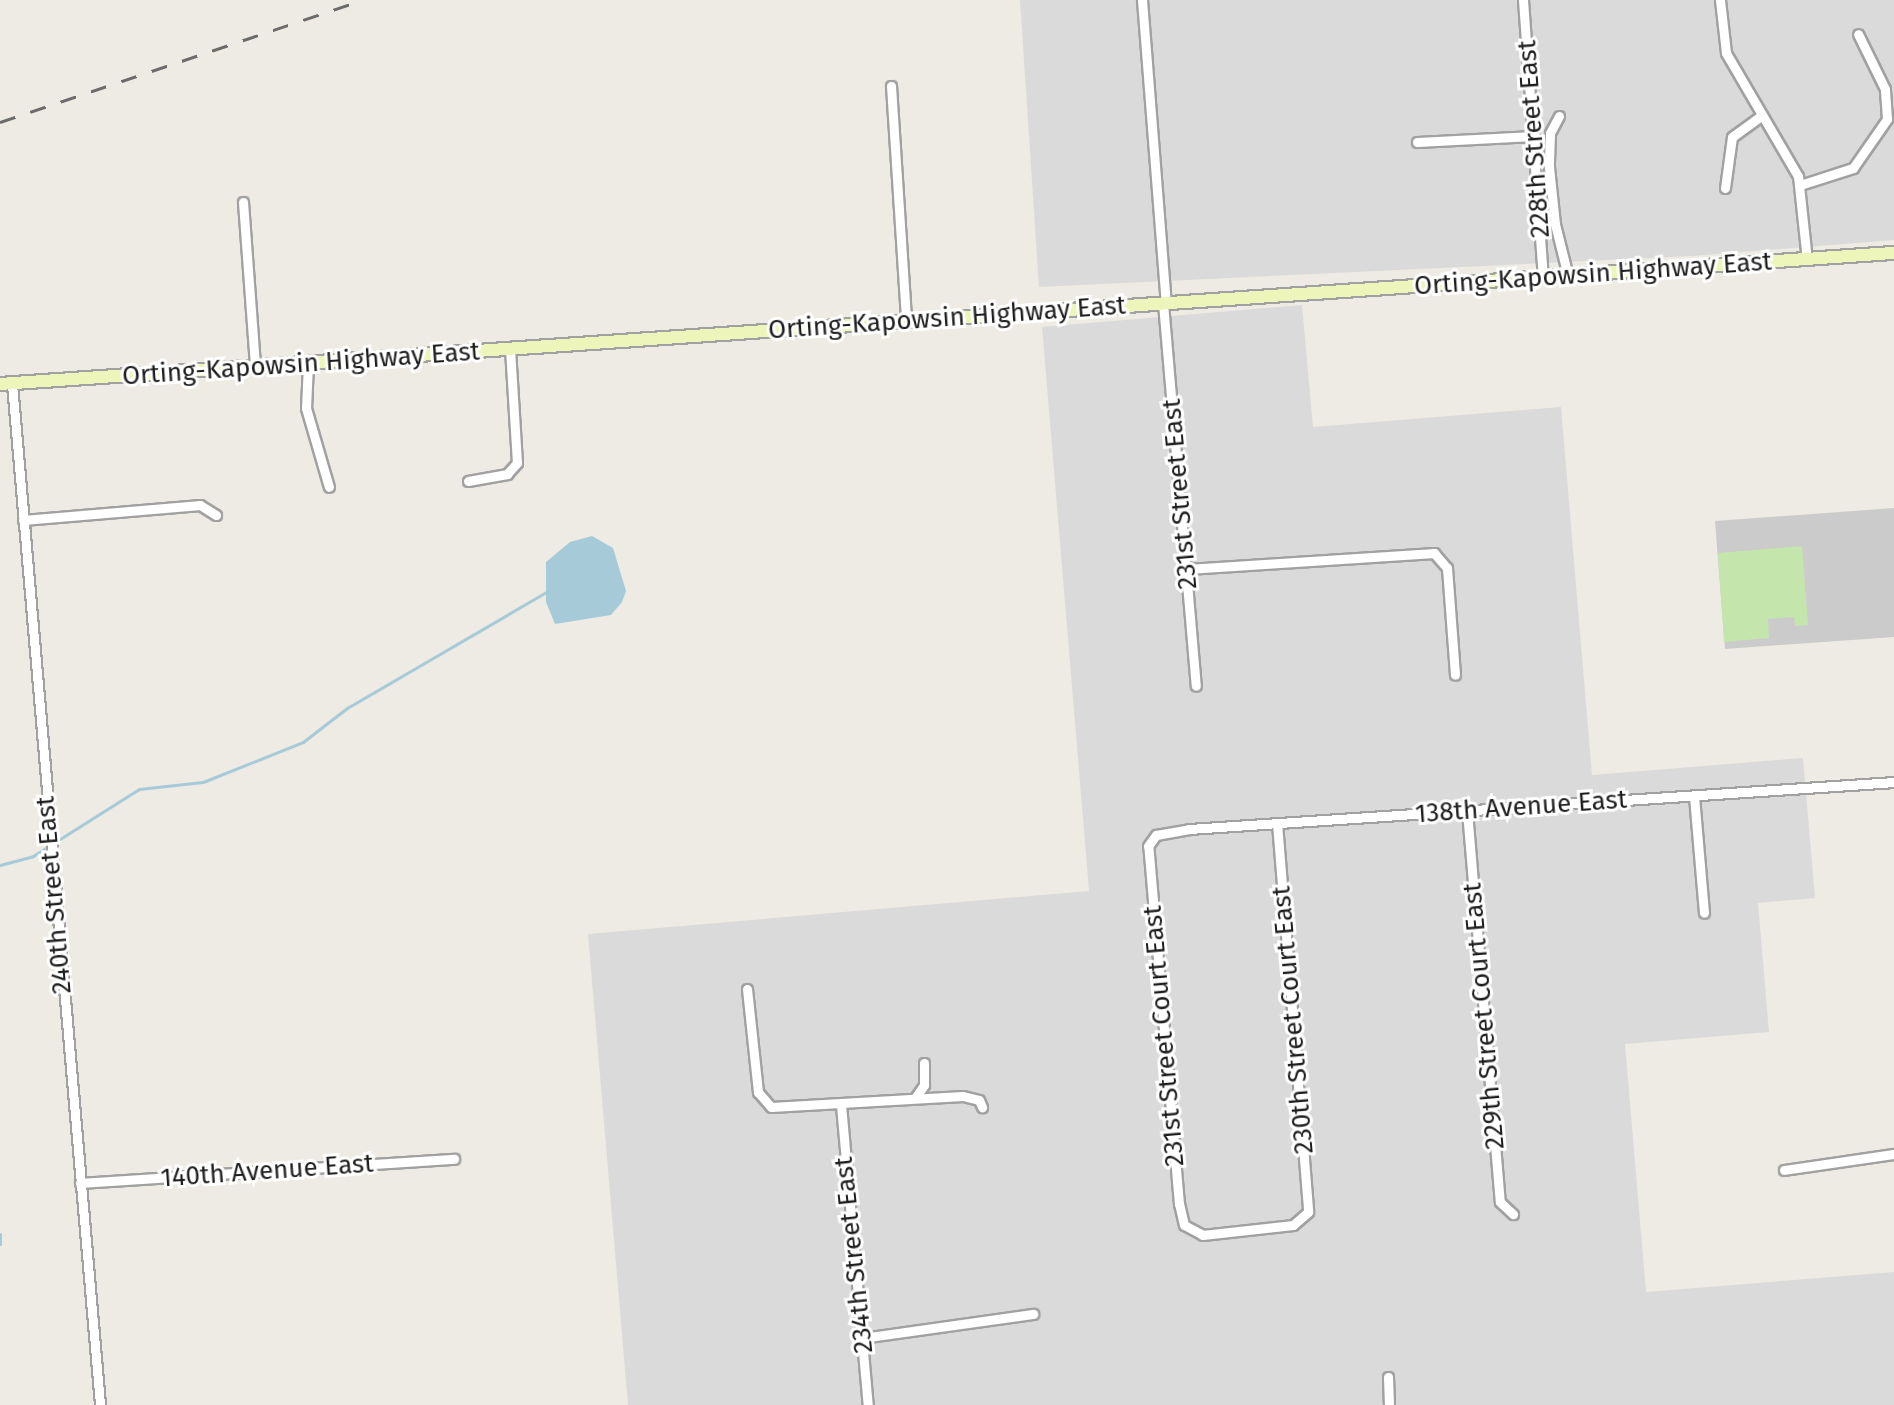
<!DOCTYPE html>
<style>
body{margin:0}
#map{position:relative;width:1894px;height:1405px;overflow:hidden;background:#edebe3;font-family:"Fira Sans",sans-serif}
div>[style]{position:absolute}
.residential>*{inset:0;background:#dbdada}
.religious>*{inset:0;background:#cbcbcb}
.grass>*{inset:0;background:#c4e5ac}
.water>*{inset:0;background:#a6cad8}
.stream>*{height:3px;margin:-1.5px;padding:0 1.5px;transform-origin:1.5px;border-radius:1.5px;background:#a6cad8}
.roads{filter:drop-shadow(2px 0 #a1a1a1) drop-shadow(-2px 0 #a1a1a1) drop-shadow(0 2px #a1a1a1) drop-shadow(0 -2px #a1a1a1)}
.street>*{height:9px;margin:-4.5px;padding:0 4.5px;transform-origin:4.5px;border-radius:4.5px;background:#fff}
.secondary>*{height:12px;margin:-6px;padding:0 6px;transform-origin:6px;border-radius:6px;background:#eef5ba}
.rail>*{height:3px;margin-top:-1.5px;transform-origin:0;background:repeating-linear-gradient(90deg,#6b6b6b 0 16px,transparent 0 32px)}
span{translate:-50% -50%;white-space:nowrap;text-align:center;line-height:1.15;-webkit-text-stroke:6px #fff;paint-order:stroke}
.street-label{font-size:26px;color:#1d1d1d}
</style>
<div id="map">
<div class="residential">
<div style="clip-path:polygon(1020px 0,1894px 0,1894px 240px,1692px 256px,1039px 287px)"></div>
<div style="clip-path:polygon(1302px 305px,1313px 427px,1561px 407px,1592px 775px,1803px 758px,1815px 898px,1758px 903px,1769px 1032px,1625px 1044px,1646px 1292px,1894px 1272px,1894px 1405px,628px 1405px,588px 934px,1089px 891px,1042px 327px)"></div>
</div>
<div class="religious">
<div style="clip-path:polygon(1894px 508px,1894px 637px,1725px 649px,1715px 521px)"></div>
</div>
<div class="grass">
<div style="clip-path:polygon(1802px 546px,1808px 625px,1795px 626px,1794px 617px,1768px 619px,1769px 638px,1724px 642px,1718px 553px)"></div>
</div>
<div class="water">
<div style="clip-path:polygon(592px 536px,613px 548px,626px 591px,622px 602px,611px 615px,555px 624px,546px 602px,546px 562px,570px 542px)"></div>
</div>
<div class="stream">
<div style="left:0;top:865px;width:34px;rotate:-15deg"></div>
<div style="left:33px;top:856px;width:125px;rotate:-32.3deg"></div>
<div style="left:139px;top:789px;width:64px;rotate:-6.2deg"></div>
<div style="left:203px;top:782px;width:108px;rotate:-21.8deg"></div>
<div style="left:303px;top:742px;width:56px;rotate:-37.7deg"></div>
<div style="left:347px;top:708px;width:230px;rotate:-30.2deg"></div>
<div style="left:0;top:1234px;width:10px;rotate:90deg"></div>
</div>
<div class="roads">
<div class="street">
<div style="left:1142px;top:0;width:304px;rotate:85.5deg"></div>
<div style="left:1523px;top:0;width:278px;rotate:85.9deg"></div>
<div style="left:1720px;top:0;width:53px;rotate:83.5deg"></div>
<div style="left:1726px;top:53px;width:143px;rotate:59.7deg"></div>
<div style="left:1798px;top:176px;width:84px;rotate:83.9deg"></div>
<div style="left:891px;top:86px;width:235px;rotate:86.3deg"></div>
<div style="left:1559px;top:116px;width:19px;rotate:118deg"></div>
<div style="left:1550px;top:133px;width:34px;rotate:92deg"></div>
<div style="left:1549px;top:167px;width:57px;rotate:84deg"></div>
<div style="left:1555px;top:224px;width:54px;rotate:76deg"></div>
<div style="left:1417px;top:142px;width:117px;rotate:-2.9deg"></div>
<div style="left:1800px;top:185px;width:56px;rotate:-17.8deg"></div>
<div style="left:1853px;top:168px;width:60px;rotate:-55.2deg"></div>
<div style="left:1887px;top:119px;width:30px;rotate:-94deg"></div>
<div style="left:1885px;top:89px;width:61px;rotate:-116.1deg"></div>
<div style="left:1725px;top:188px;width:51px;rotate:-82.2deg"></div>
<div style="left:1732px;top:137px;width:37px;rotate:-36deg"></div>
<div style="left:243px;top:202px;width:165px;rotate:85.8deg"></div>
<div style="left:1163px;top:303px;width:384px;rotate:85.1deg"></div>
<div style="left:308px;top:363px;width:45px;rotate:92.5deg"></div>
<div style="left:306px;top:408px;width:82px;rotate:73.8deg"></div>
<div style="left:12px;top:384px;width:1025px;rotate:85.07deg"></div>
<div style="left:468px;top:481px;width:40px;rotate:-10deg"></div>
<div style="left:507px;top:474px;width:15px;rotate:-48deg"></div>
<div style="left:517px;top:463px;width:114px;rotate:-93.5deg"></div>
<div style="left:23px;top:520px;width:178px;rotate:-4.8deg"></div>
<div style="left:200px;top:505px;width:19px;rotate:32deg"></div>
<div style="left:1187px;top:569px;width:248px;rotate:-3.7deg"></div>
<div style="left:1434px;top:553px;width:20px;rotate:49deg"></div>
<div style="left:1447px;top:568px;width:107px;rotate:85.7deg"></div>
<div style="left:1694px;top:796px;width:117px;rotate:85.1deg"></div>
<div style="left:1467px;top:811px;width:392px;rotate:85.2deg"></div>
<div style="left:1500px;top:1202px;width:18px;rotate:43deg"></div>
<div style="left:1277px;top:823px;width:390px;rotate:85.4deg"></div>
<div style="left:1308px;top:1212px;width:20px;rotate:139deg"></div>
<div style="left:1293px;top:1225px;width:91px;rotate:173.7deg"></div>
<div style="left:1203px;top:1235px;width:21px;rotate:-152deg"></div>
<div style="left:1184px;top:1225px;width:22px;rotate:-103deg"></div>
<div style="left:1179px;top:1204px;width:359px;rotate:-94.9deg"></div>
<div style="left:1148px;top:846px;width:14px;rotate:-54deg"></div>
<div style="left:1156px;top:835px;width:34px;rotate:-10deg"></div>
<div style="left:1189px;top:829px;width:707px;rotate:-3.81deg"></div>
<div style="left:747px;top:989px;width:104px;rotate:83.9deg"></div>
<div style="left:758px;top:1092px;width:20px;rotate:49deg"></div>
<div style="left:771px;top:1107px;width:192px;rotate:-3.3deg"></div>
<div style="left:963px;top:1096px;width:16px;rotate:14deg"></div>
<div style="left:979px;top:1100px;width:8px;rotate:67deg"></div>
<div style="left:915px;top:1098px;width:16px;rotate:-55deg"></div>
<div style="left:924px;top:1085px;width:22px;rotate:-90deg"></div>
<div style="left:841px;top:1105px;width:301px;rotate:84.9deg"></div>
<div style="left:1784px;top:1170px;width:111px;rotate:-8.3deg"></div>
<div style="left:80px;top:1183px;width:375px;rotate:-3.7deg"></div>
<div style="left:862px;top:1338px;width:173px;rotate:-8deg"></div>
<div style="left:1388px;top:1377px;width:28px;rotate:88deg"></div>
</div>
<div class="secondary">
<div style="left:0;top:384px;width:1899px;rotate:-3.96deg"></div>
</div>
</div>
<div class="rail">
<div style="left:0;top:122px;width:383px;rotate:-18.6deg"></div>
</div>
<div class="street-label">
<span style="left:1534px;top:139px;rotate:-94deg">228th Street East</span>
<span style="left:1593px;top:274px;rotate:-4deg">Orting-Kapowsin Highway East</span>
<span style="left:947px;top:318px;rotate:-4deg">Orting-Kapowsin Highway East</span>
<span style="left:301px;top:364px;rotate:-4deg">Orting-Kapowsin Highway East</span>
<span style="left:1180px;top:494px;rotate:-95deg">231st Street East</span>
<span style="left:1521px;top:807px;rotate:-4deg">138th Avenue East</span>
<span style="left:54px;top:895px;rotate:-95deg">240th Street East</span>
<span style="left:1484px;top:1016px;rotate:-95deg">229th Street Court East</span>
<span style="left:1293px;top:1020px;rotate:-95deg">230th Street Court East</span>
<span style="left:1164px;top:1036px;rotate:-95deg">231st Street Court East</span>
<span style="left:267px;top:1171px;rotate:-4deg">140th Avenue East</span>
<span style="left:854px;top:1255px;rotate:-96deg">234th Street East</span>
</div>
</div>
